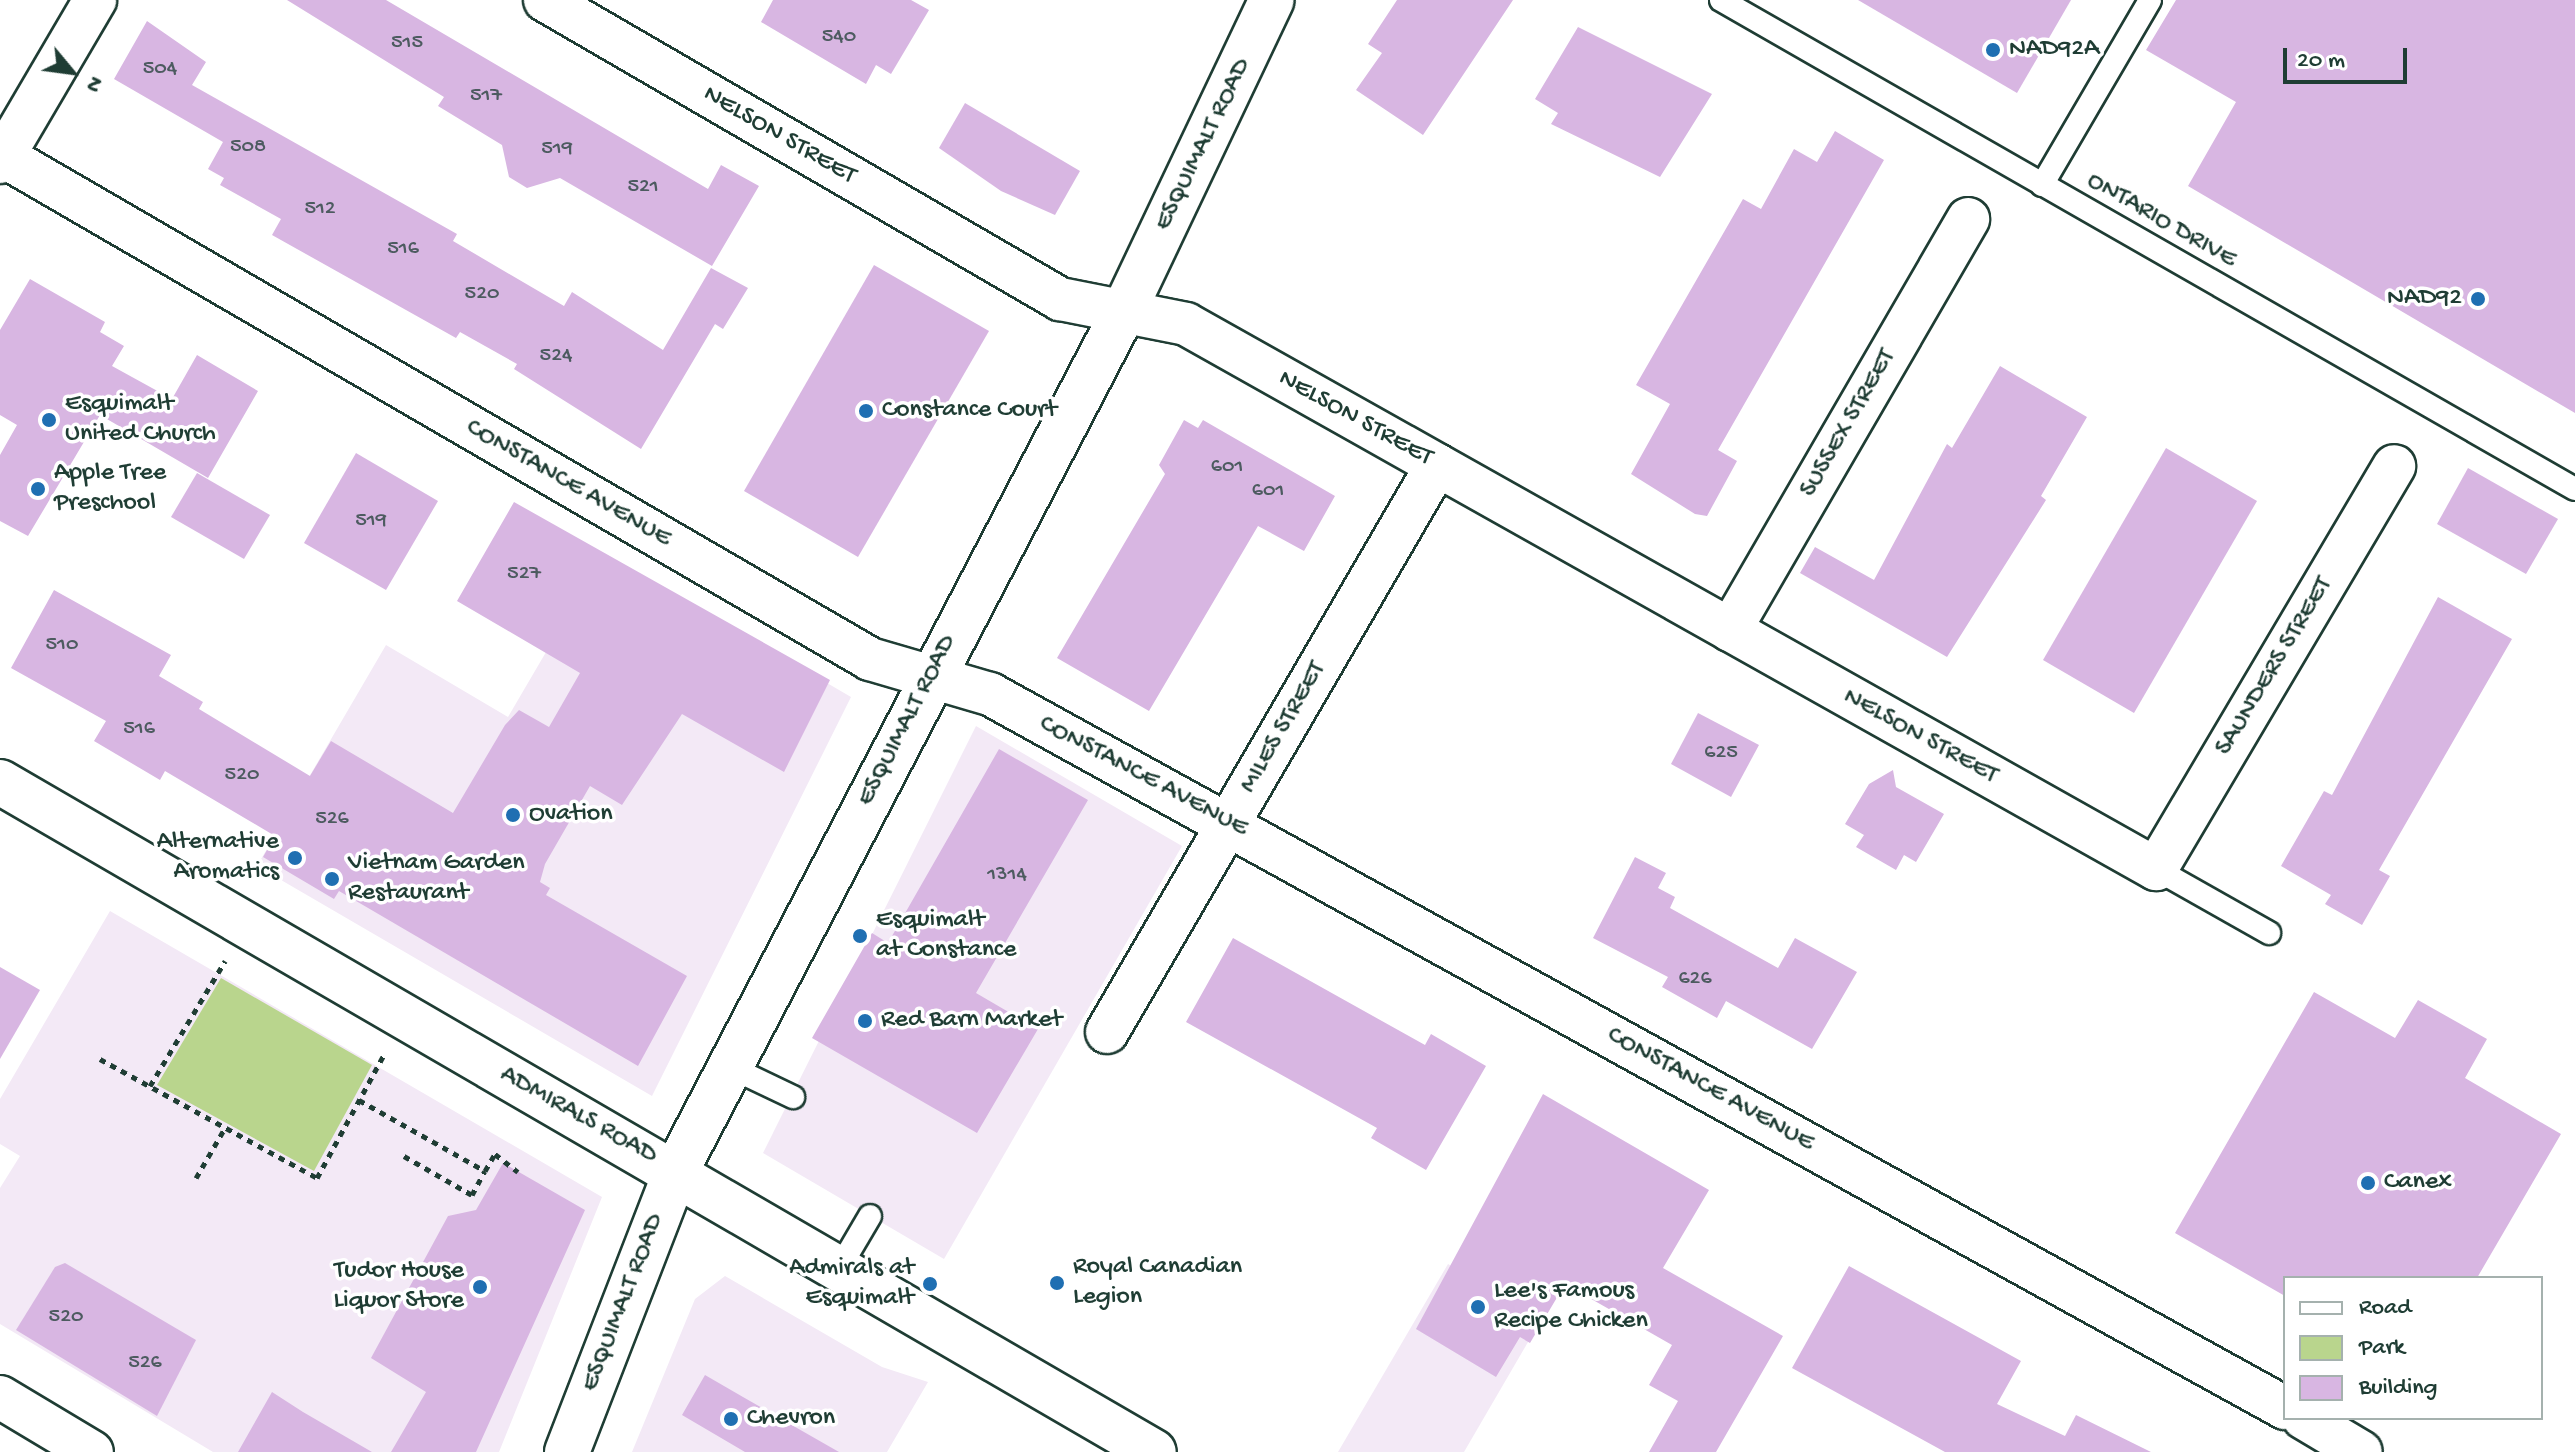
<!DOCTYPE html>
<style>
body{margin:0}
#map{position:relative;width:2575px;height:1452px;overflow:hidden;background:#fff;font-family:"Gochi Hand",sans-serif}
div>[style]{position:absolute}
.built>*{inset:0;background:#f3e9f6}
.green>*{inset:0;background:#b9d58d}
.building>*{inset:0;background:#d8b6e2}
.path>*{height:5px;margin-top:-2.5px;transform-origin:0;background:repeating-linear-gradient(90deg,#1f3d34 0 6px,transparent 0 12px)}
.roads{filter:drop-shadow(2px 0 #1f3d34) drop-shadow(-2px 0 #1f3d34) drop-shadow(0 2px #1f3d34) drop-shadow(0 -2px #1f3d34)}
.lane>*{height:22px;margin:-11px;padding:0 11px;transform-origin:11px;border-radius:11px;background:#fff}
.street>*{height:42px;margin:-21px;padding:0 21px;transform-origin:21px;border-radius:21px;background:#fff}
.secondary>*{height:44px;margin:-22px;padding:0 22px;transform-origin:22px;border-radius:22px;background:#fff}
.dots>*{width:22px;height:22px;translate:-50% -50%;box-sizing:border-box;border:4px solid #fff;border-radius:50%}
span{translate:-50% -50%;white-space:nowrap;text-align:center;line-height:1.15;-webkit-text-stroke:7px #fff;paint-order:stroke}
.number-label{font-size:22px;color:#4d5b60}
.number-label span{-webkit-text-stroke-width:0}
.poi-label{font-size:26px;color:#1f3d34}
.left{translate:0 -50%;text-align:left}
.right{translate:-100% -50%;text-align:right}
.street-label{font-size:26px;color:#1f3d34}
.legend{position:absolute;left:2283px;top:1276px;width:260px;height:144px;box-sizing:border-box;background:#fff;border:2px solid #a5b1ae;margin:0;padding:10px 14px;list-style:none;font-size:24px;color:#1f3d34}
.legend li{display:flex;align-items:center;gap:16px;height:40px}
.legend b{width:40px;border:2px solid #a5b1ae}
.north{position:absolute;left:32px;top:32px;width:80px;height:80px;-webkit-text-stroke:6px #fff;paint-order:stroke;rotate:119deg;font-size:22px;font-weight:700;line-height:32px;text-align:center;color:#1f3d34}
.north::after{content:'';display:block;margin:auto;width:28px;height:36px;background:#1f3d34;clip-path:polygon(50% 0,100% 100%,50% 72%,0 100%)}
.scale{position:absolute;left:2283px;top:48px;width:124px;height:36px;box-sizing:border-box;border:4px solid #1f3d34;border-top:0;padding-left:10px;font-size:24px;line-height:28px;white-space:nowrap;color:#1f3d34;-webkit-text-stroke:6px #fff;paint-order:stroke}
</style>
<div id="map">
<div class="built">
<div style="clip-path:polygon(604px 553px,851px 697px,652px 1096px,257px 866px,386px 645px,508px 717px)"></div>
<div style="clip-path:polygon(976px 726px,1182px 846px,944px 1259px,763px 1153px)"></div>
<div style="clip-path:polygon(110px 911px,602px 1197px,499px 1452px,213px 1452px,0 1324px,0 1188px,20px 1156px,0 1144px,0 1099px)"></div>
<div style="clip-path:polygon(1448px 1264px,1542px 1318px,1464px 1452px,1338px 1452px)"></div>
<div style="clip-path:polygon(725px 1276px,882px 1367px,928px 1382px,887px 1452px,632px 1452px,695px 1299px)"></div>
</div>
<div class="green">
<div style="clip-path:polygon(221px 978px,372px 1065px,314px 1171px,157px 1085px)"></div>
</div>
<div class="building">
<div style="clip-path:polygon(287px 0,386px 0,708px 189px,721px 165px,759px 186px,712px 266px,560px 178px,527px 188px,509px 177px,502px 145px,438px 106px,444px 97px)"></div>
<div style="clip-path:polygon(773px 0,911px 0,929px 10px,891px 74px,876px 65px,866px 84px,761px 22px)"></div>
<div style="clip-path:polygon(1397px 0,1513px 0,1423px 135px,1356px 90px,1382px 53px,1368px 44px)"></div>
<div style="clip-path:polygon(1858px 0,2071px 0,2017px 93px)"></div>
<div style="clip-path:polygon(2176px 0,2575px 0,2575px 413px,2188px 186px,2236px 102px,2146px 50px)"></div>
<div style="clip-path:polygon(147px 21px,206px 62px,192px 85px,457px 234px,453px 241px,564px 306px,572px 292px,663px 350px,711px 268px,748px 288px,723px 329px,715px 324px,641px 449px,514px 369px,517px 364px,460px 332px,456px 338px,272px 235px,281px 219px,220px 185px,224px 178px,208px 169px,223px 142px,114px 79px)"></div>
<div style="clip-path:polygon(1578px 27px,1712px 94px,1660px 177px,1551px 124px,1558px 113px,1535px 99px)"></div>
<div style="clip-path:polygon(965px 103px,1080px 171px,1055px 215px,1001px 191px,939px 148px)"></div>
<div style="clip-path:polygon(1835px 131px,1884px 160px,1718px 450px,1737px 461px,1707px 516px,1695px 514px,1631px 474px,1670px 404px,1636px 385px,1743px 199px,1761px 209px,1794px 149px,1817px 162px)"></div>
<div style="clip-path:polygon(874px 265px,989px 331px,858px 557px,744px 491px)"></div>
<div style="clip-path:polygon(30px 279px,105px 322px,100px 332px,124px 346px,112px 366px,172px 399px,197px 355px,258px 391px,208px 478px,100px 415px,28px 536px,0 521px,0 455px,17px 425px,0 415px,0 330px)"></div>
<div style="clip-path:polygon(2000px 366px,2087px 417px,2041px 496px,2046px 500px,1947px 657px,1800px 573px,1815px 547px,1874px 580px,1947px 444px,1952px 448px)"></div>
<div style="clip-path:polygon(1184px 420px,1198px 428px,1203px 420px,1335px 496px,1304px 551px,1258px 526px,1149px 711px,1057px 658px,1165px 474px,1159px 465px)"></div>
<div style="clip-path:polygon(2166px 448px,2257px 501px,2134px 713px,2043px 660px)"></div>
<div style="clip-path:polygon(356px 453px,438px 501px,386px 590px,304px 543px)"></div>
<div style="clip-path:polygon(2468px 468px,2558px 519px,2526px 574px,2437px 524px)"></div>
<div style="clip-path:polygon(197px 473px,270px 515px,244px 559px,171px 517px)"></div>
<div style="clip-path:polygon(514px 502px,830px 680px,784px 772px,682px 714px,622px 805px,590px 786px,545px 864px,540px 882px,550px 888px,546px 895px,687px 976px,638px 1066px,339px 891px,334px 899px,263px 857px,275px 836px,165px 771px,160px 780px,94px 741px,106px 721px,11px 668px,54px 590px,171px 655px,159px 676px,203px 702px,199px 709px,310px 776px,331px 741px,453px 813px,505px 725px,519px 710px,549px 727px,580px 673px,457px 601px)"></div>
<div style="clip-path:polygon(2438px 597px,2512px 639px,2379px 870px,2390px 876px,2362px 925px,2325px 904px,2331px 895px,2281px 866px,2324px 791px,2332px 795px)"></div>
<div style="clip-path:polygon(1698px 713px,1759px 745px,1731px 797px,1671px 764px)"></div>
<div style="clip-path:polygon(999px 749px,1088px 800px,976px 993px,1038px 1029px,977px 1133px,812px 1038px,872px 933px,888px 943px)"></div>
<div style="clip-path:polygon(1893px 770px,1896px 787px,1944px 814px,1916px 862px,1904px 855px,1896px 870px,1856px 847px,1864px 835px,1845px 824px,1869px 784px)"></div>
<div style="clip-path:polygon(1635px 857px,1666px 873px,1658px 888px,1675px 897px,1670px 908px,1778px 968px,1795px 938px,1857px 972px,1812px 1049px,1726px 1001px,1717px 1018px,1662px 987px,1668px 977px,1593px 938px)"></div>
<div style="clip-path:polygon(1233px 938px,1425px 1045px,1431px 1034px,1486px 1066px,1426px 1170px,1371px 1138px,1377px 1128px,1186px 1022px)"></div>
<div style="clip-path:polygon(0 967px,40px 990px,0 1059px)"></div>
<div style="clip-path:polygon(2314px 992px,2395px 1038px,2418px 1000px,2487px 1039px,2465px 1078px,2561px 1134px,2477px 1278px,2285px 1278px,2285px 1296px,2175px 1233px)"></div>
<div style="clip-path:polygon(1543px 1094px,1709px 1190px,1663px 1268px,1783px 1336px,1716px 1452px,1649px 1452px,1678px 1401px,1649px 1385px,1672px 1345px,1565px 1284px,1530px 1343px,1520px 1337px,1496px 1377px,1416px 1329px)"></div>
<div style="clip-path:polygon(503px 1163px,585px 1210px,476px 1452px,391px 1452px,426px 1392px,371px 1358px,448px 1216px,476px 1210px)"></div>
<div style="clip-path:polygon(65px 1263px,196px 1340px,157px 1416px,16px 1330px,55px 1267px)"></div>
<div style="clip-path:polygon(1849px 1266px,2021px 1361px,1997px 1404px,2065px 1436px,2076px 1415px,2151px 1452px,1945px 1452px,1792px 1368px)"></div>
<div style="clip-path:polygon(705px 1375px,743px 1397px,839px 1452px,745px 1452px,682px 1415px)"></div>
<div style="clip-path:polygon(272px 1392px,303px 1412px,372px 1452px,238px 1452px)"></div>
</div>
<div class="path">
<div style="left:100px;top:1059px;width:247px;rotate:28.7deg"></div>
<div style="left:317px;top:1178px;width:142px;rotate:-61.5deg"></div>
<div style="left:150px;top:1086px;width:146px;rotate:-59deg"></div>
<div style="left:359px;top:1100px;width:145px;rotate:29.4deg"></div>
<div style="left:485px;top:1171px;width:20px;rotate:-60deg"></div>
<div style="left:495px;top:1154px;width:29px;rotate:38deg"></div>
<div style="left:404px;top:1156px;width:78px;rotate:29.8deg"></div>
<div style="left:472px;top:1195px;width:27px;rotate:-62deg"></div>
<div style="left:196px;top:1178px;width:58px;rotate:-59.9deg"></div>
</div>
<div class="roads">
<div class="lane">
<div style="left:1721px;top:0;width:984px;rotate:29.8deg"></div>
<div style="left:2042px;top:185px;width:214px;rotate:-59.7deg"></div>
<div style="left:2156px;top:869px;width:130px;rotate:29.5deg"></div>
<div style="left:730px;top:1067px;width:70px;rotate:25.5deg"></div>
<div style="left:840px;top:1267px;width:59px;rotate:-59.5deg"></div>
</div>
<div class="street">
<div style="left:545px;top:0;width:596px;rotate:30.14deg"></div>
<div style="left:1060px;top:299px;width:128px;rotate:11.2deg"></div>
<div style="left:1186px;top:324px;width:1113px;rotate:29.33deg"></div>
<div style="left:2156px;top:869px;width:468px;rotate:-59.4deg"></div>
<div style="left:0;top:154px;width:1006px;rotate:30.13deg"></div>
<div style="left:870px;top:659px;width:125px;rotate:16.3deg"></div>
<div style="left:990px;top:694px;width:1479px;rotate:28.87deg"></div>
<div style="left:0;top:162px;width:188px;rotate:-59.6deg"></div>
<div style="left:1730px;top:630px;width:475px;rotate:-59.9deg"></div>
<div style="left:1107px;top:1032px;width:656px;rotate:-59.8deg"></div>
<div style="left:0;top:1397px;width:107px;rotate:30.9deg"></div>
<div style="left:2304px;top:1418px;width:66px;rotate:30.8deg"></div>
</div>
<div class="secondary">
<div style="left:0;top:782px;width:1334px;rotate:30.14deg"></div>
<div style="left:567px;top:1452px;width:301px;rotate:-68.8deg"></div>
<div style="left:676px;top:1171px;width:970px;rotate:-62.48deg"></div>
<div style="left:1124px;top:311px;width:344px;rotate:-64.6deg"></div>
</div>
</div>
<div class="dots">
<div style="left:1993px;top:50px;background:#1f6fb2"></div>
<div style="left:2478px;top:299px;background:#1f6fb2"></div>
<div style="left:866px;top:411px;background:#1f6fb2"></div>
<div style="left:49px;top:420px;background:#1f6fb2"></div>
<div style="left:38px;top:489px;background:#1f6fb2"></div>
<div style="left:513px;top:815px;background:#1f6fb2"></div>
<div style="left:295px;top:858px;background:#1f6fb2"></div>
<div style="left:332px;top:879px;background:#1f6fb2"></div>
<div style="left:860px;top:936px;background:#1f6fb2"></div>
<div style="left:865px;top:1021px;background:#1f6fb2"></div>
<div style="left:2368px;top:1183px;background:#1f6fb2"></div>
<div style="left:1057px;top:1283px;background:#1f6fb2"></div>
<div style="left:930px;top:1284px;background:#1f6fb2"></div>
<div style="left:480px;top:1287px;background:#1f6fb2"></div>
<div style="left:1478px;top:1307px;background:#1f6fb2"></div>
<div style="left:731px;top:1419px;background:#1f6fb2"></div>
</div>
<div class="number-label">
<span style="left:839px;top:38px">540</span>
<span style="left:407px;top:44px">515</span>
<span style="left:160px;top:70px">504</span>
<span style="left:486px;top:97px">517</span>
<span style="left:248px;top:148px">508</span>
<span style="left:557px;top:150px">519</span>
<span style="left:643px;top:188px">521</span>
<span style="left:320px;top:210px">512</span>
<span style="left:403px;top:250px">516</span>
<span style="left:482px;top:295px">520</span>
<span style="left:556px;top:357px">524</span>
<span style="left:1227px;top:468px">601</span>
<span style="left:1268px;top:492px">601</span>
<span style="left:371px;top:522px">519</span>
<span style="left:524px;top:575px">527</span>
<span style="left:62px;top:646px">510</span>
<span style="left:139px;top:730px">516</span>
<span style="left:1721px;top:754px">625</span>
<span style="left:242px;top:776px">520</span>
<span style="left:332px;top:820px">526</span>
<span style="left:1007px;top:876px">1314</span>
<span style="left:1695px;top:980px">626</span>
<span style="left:66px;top:1318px">520</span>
<span style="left:145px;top:1364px">526</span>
</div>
<div class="poi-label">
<span class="left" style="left:2009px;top:50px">NAD92A</span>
<span class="right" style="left:2462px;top:299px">NAD92</span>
<span class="left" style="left:65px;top:420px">Esquimalt<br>United Church</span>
<span class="left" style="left:882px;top:411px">Constance Court</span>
<span class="left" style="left:54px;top:489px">Apple Tree<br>Preschool</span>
<span class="left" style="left:529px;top:815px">Ovation</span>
<span class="right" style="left:279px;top:858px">Alternative<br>Aromatics</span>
<span class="left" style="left:348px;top:879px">Vietnam Garden<br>Restaurant</span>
<span class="left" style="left:876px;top:936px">Esquimalt<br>at Constance</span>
<span class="left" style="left:881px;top:1021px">Red Barn Market</span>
<span class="left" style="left:2384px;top:1183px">Canex</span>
<span class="left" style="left:1073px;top:1283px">Royal Canadian<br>Legion</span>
<span class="right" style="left:914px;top:1284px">Admirals at<br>Esquimalt</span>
<span class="right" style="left:464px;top:1287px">Tudor House<br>Liquor Store</span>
<span class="left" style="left:1494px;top:1307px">Lee's Famous<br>Recipe Chicken</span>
<span class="left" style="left:747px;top:1419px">Chevron</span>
</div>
<div class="street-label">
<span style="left:779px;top:136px;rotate:30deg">NELSON STREET</span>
<span style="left:1204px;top:145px;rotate:-64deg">ESQUIMALT ROAD</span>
<span style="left:2161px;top:221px;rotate:30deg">ONTARIO DRIVE</span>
<span style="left:1355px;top:419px;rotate:29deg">NELSON STREET</span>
<span style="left:1849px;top:424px;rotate:-60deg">SUSSEX STREET</span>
<span style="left:568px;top:484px;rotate:30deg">CONSTANCE AVENUE</span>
<span style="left:2275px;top:667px;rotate:-59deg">SAUNDERS STREET</span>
<span style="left:908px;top:721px;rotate:-63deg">ESQUIMALT ROAD</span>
<span style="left:1284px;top:728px;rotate:-60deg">MILES STREET</span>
<span style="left:1920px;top:737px;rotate:29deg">NELSON STREET</span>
<span style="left:1143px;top:777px;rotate:28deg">CONSTANCE AVENUE</span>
<span style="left:1710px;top:1090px;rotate:29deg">CONSTANCE AVENUE</span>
<span style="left:578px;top:1116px;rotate:29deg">ADMIRALS ROAD</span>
<span style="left:624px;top:1303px;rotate:-69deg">ESQUIMALT ROAD</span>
</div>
<ul class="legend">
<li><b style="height:10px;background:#fff"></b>Road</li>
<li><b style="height:22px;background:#b9d58d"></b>Park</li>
<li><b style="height:22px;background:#d8b6e2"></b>Building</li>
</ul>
<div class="north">N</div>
<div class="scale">20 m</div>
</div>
